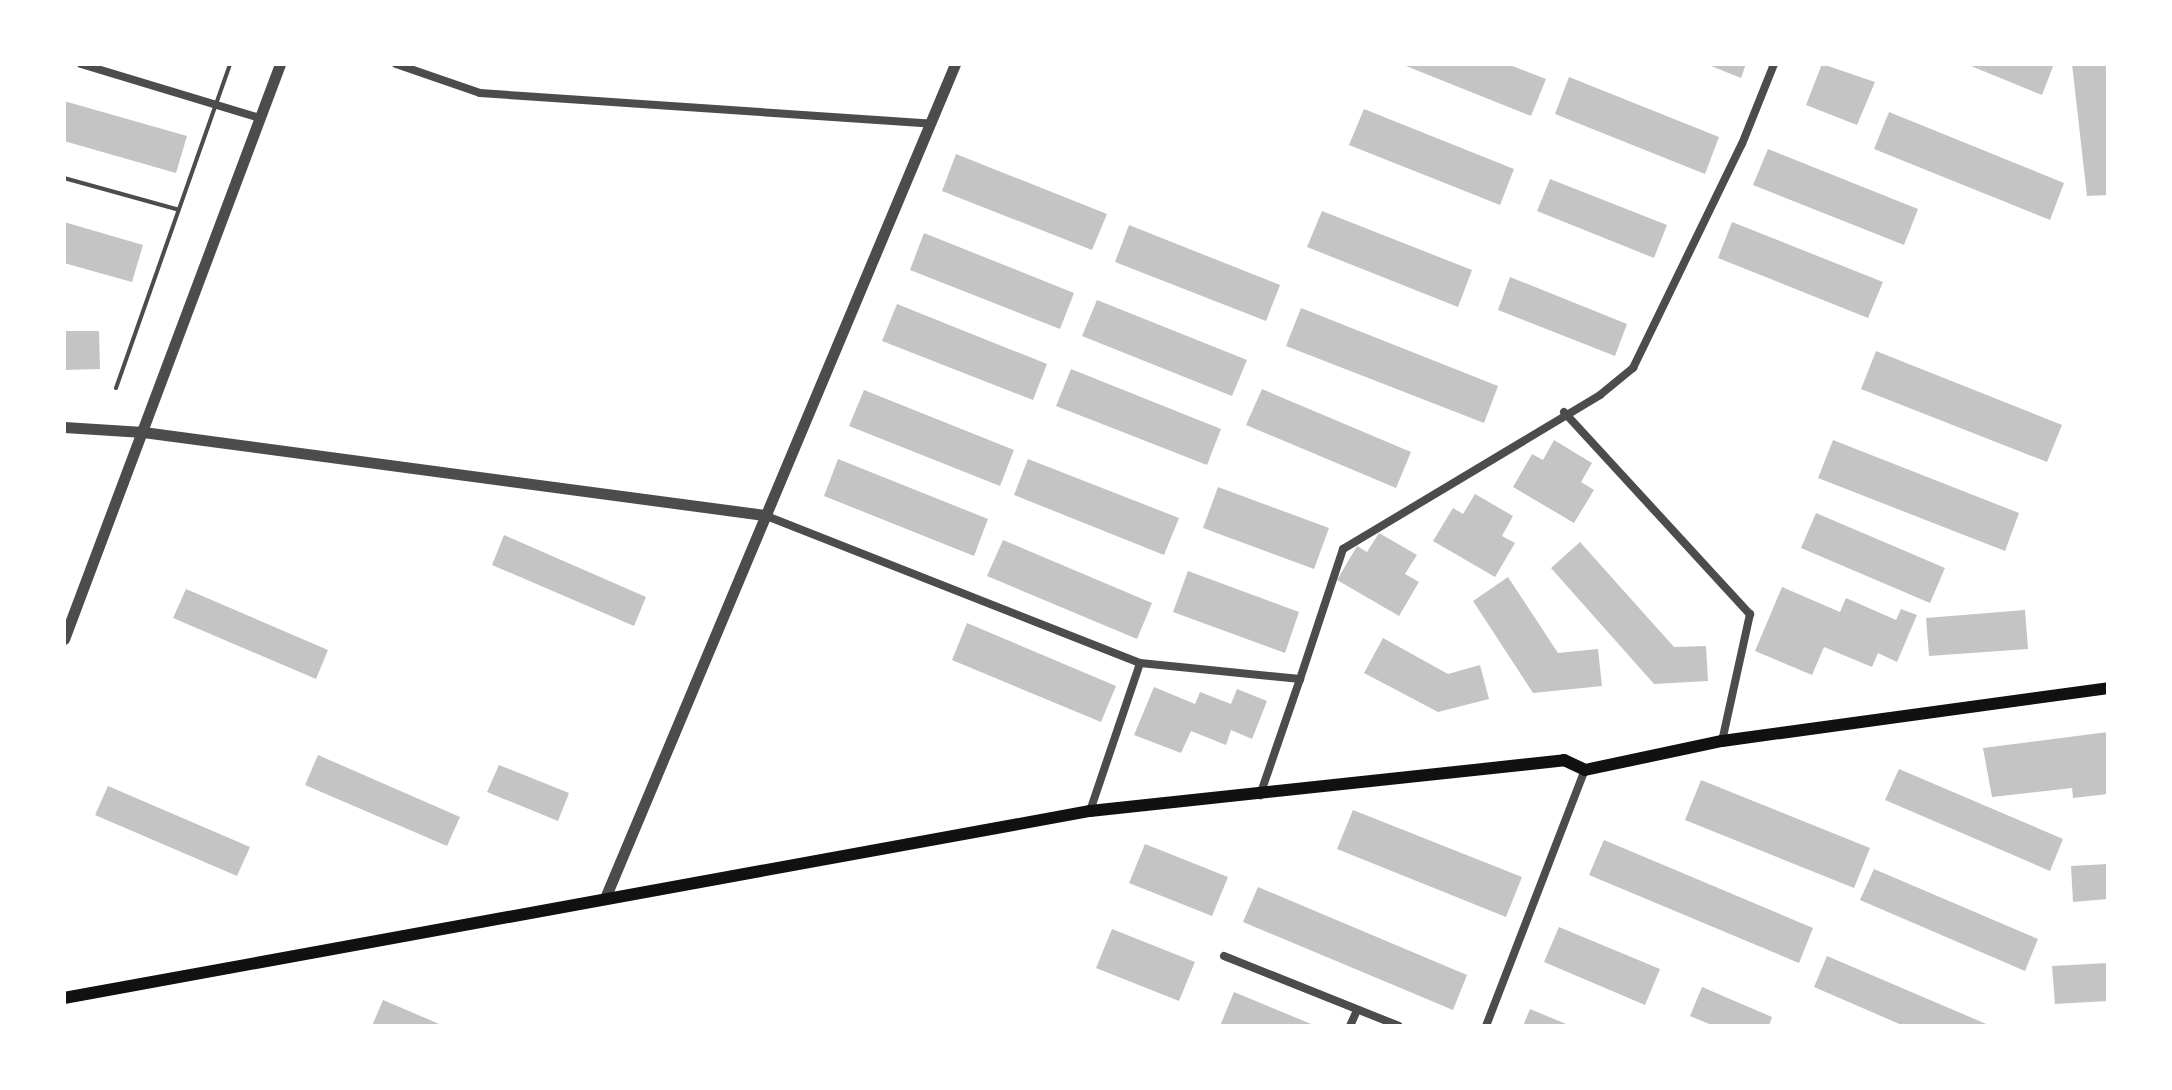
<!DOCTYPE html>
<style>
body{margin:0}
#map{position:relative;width:2172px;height:1090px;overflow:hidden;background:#fff;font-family:"Fira Sans Condensed",sans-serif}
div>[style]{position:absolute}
.building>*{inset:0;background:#c4c4c4}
.service>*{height:4px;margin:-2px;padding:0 2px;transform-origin:2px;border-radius:2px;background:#4c4c4c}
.minor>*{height:8px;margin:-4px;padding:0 4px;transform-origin:4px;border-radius:4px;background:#4c4c4c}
.tertiary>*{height:11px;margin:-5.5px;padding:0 5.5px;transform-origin:5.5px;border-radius:5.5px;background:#4c4c4c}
.secondary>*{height:12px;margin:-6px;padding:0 6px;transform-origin:6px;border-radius:6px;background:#111}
span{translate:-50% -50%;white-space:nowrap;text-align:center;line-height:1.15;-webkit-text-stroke:8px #fff;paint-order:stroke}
.frame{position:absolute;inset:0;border:66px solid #fff;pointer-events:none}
</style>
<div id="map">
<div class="building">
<div style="clip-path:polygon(1401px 64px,1507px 64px,1546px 79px,1531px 116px)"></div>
<div style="clip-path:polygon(1706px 64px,1746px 64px,1741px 78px)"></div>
<div style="clip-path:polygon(1822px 64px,1875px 82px,1857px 125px,1806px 105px)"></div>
<div style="clip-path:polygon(1966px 64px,2054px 64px,2042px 95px)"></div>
<div style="clip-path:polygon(2072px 64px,2108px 64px,2108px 195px,2087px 196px)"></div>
<div style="clip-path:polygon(1569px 77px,1719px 137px,1705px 174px,1555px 114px)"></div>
<div style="clip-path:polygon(64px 101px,187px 136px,176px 173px,64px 141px)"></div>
<div style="clip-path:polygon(1364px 109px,1514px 169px,1500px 205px,1349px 145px)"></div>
<div style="clip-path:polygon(1889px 112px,2064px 183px,2050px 220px,1874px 149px)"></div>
<div style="clip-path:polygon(1768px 149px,1918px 209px,1904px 245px,1753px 185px)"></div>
<div style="clip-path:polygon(956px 154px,1107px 214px,1092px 250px,942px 191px)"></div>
<div style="clip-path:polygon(1550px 179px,1667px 225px,1654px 258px,1537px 211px)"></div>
<div style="clip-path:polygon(1322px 211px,1472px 270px,1458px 307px,1307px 247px)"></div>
<div style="clip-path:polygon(64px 222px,143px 245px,132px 282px,64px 263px)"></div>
<div style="clip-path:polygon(1732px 222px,1883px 282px,1868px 318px,1718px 258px)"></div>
<div style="clip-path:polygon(1129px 225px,1280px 285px,1266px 321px,1115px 262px)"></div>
<div style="clip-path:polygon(924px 233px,1074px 293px,1060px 329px,910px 270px)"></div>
<div style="clip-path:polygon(1510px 277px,1627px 324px,1615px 356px,1498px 310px)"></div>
<div style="clip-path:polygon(1097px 300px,1247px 360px,1232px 396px,1082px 336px)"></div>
<div style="clip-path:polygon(897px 304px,1047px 364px,1033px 400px,882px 341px)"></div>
<div style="clip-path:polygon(1301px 308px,1498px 386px,1484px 423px,1286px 346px)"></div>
<div style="clip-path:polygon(64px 331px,99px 331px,100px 369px,64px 370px)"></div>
<div style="clip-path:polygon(1876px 351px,2062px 425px,2047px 462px,1861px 389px)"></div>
<div style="clip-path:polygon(1071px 369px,1221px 429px,1207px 465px,1056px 406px)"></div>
<div style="clip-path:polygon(1262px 389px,1411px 452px,1396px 488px,1246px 425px)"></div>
<div style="clip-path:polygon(864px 390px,1014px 450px,1000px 486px,849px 426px)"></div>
<div style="clip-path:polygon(1554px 440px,1592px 463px,1581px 482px,1594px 490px,1574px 523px,1513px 487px,1532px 454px,1543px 460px)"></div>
<div style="clip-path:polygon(1833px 440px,2019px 513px,2005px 551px,1818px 478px)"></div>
<div style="clip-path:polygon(838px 459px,988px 519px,974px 556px,824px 496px)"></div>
<div style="clip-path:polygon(1028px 459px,1179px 518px,1164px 555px,1014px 495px)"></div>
<div style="clip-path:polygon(1218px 487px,1329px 528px,1314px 569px,1203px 528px)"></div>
<div style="clip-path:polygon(1475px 494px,1513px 516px,1502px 536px,1515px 543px,1495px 577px,1433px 541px,1453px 508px,1463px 514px)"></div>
<div style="clip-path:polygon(1816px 513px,1945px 568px,1930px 603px,1801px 548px)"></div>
<div style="clip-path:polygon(1379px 533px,1417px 555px,1405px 574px,1419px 582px,1399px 616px,1337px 580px,1357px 546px,1367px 552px)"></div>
<div style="clip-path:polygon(504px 535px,646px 597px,634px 626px,492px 565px)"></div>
<div style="clip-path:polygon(1003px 540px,1152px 603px,1137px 639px,987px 576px)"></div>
<div style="clip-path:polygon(1580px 542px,1674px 647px,1706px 646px,1708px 681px,1654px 684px,1551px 568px)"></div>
<div style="clip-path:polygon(1188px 571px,1299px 612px,1285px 653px,1173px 612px)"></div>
<div style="clip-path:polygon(1508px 577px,1558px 653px,1598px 649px,1602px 686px,1533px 693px,1473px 601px)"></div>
<div style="clip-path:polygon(1782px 587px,1840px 612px,1846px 598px,1896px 620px,1901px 609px,1917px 615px,1897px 662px,1878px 653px,1872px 667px,1824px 647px,1812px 675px,1755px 651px)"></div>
<div style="clip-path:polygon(186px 589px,328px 650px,316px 679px,173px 618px)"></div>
<div style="clip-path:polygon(2025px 610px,2028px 649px,1929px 656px,1926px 618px)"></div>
<div style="clip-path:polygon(967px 623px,1116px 686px,1101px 722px,952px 660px)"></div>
<div style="clip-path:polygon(1383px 638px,1448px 674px,1480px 665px,1489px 699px,1438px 712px,1364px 673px)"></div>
<div style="clip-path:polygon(1154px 687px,1195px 704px,1200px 692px,1231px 704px,1237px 689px,1267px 701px,1252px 739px,1231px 730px,1226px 745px,1191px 731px,1181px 753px,1134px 735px)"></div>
<div style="clip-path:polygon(2108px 732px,2108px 794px,2073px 798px,2072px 788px,1992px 797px,1983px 748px)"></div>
<div style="clip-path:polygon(318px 755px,460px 817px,447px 846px,305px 785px)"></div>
<div style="clip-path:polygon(499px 765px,569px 793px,558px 821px,487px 792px)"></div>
<div style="clip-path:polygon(1899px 769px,2063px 839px,2050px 871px,1885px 800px)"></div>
<div style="clip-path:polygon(1701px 780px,1870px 848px,1854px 888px,1685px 820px)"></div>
<div style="clip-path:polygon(108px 786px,250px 847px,237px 876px,95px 815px)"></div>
<div style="clip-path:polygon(1353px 810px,1522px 877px,1506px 917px,1337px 849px)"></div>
<div style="clip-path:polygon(1604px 840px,1813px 928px,1799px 963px,1589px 875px)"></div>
<div style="clip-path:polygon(1145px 844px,1228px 877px,1212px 916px,1129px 883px)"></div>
<div style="clip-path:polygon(2108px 864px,2108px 899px,2073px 902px,2071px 866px)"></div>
<div style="clip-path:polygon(1874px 869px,2038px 939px,2025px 971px,1860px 900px)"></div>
<div style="clip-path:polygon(1258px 887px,1467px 975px,1453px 1010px,1243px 922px)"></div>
<div style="clip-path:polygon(1559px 927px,1660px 969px,1645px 1005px,1544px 962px)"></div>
<div style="clip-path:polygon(1112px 929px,1195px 962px,1179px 1001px,1096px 968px)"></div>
<div style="clip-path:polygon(1827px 956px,1991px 1026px,1904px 1026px,1814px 987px)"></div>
<div style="clip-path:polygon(2108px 963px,2108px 1001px,2055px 1004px,2052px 966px)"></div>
<div style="clip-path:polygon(1702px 987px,1772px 1017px,1769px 1026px,1714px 1026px,1690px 1016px)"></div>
<div style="clip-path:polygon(1234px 992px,1316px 1026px,1220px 1026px)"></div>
<div style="clip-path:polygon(383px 1000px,444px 1026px,372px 1026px)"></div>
<div style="clip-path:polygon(1530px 1009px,1571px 1026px,1523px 1026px)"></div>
</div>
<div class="service">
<div style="left:64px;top:178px;width:119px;rotate:15.5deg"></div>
<div style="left:116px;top:388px;width:343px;rotate:-70.6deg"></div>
</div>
<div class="minor">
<div style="left:81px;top:64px;width:187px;rotate:16.8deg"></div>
<div style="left:396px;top:64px;width:89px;rotate:19deg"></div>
<div style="left:480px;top:93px;width:450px;rotate:3.9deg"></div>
<div style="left:1564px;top:412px;width:275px;rotate:47.4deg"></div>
<div style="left:1750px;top:614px;width:130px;rotate:102.4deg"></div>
<div style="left:764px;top:515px;width:404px;rotate:21.5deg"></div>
<div style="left:1140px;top:663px;width:161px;rotate:5.7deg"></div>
<div style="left:1300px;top:679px;width:123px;rotate:109deg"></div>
<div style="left:1300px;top:679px;width:137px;rotate:-71.7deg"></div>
<div style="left:1343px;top:549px;width:300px;rotate:-30.9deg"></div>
<div style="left:1600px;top:395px;width:43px;rotate:-39.3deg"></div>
<div style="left:1633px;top:368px;width:249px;rotate:-64.1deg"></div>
<div style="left:1742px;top:144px;width:86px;rotate:-68.2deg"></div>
<div style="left:1090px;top:811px;width:156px;rotate:-71.3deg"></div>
<div style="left:1224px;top:956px;width:188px;rotate:21.8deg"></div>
<div style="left:1350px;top:1026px;width:17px;rotate:-66deg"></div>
<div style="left:1486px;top:1026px;width:274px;rotate:-68.9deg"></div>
</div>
<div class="tertiary">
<div style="left:64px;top:427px;width:79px;rotate:3.6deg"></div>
<div style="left:143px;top:432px;width:627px;rotate:7.61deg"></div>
<div style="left:64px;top:639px;width:614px;rotate:-69.41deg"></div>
<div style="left:605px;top:898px;width:904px;rotate:-67.23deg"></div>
</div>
<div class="secondary">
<div style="left:64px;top:998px;width:1043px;rotate:-10.33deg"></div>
<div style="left:1090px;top:811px;width:477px;rotate:-6.1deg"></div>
<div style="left:1564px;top:760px;width:23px;rotate:25deg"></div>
<div style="left:1585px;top:770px;width:140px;rotate:-12deg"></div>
<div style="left:1722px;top:741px;width:390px;rotate:-7.8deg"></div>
</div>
<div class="frame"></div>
</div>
